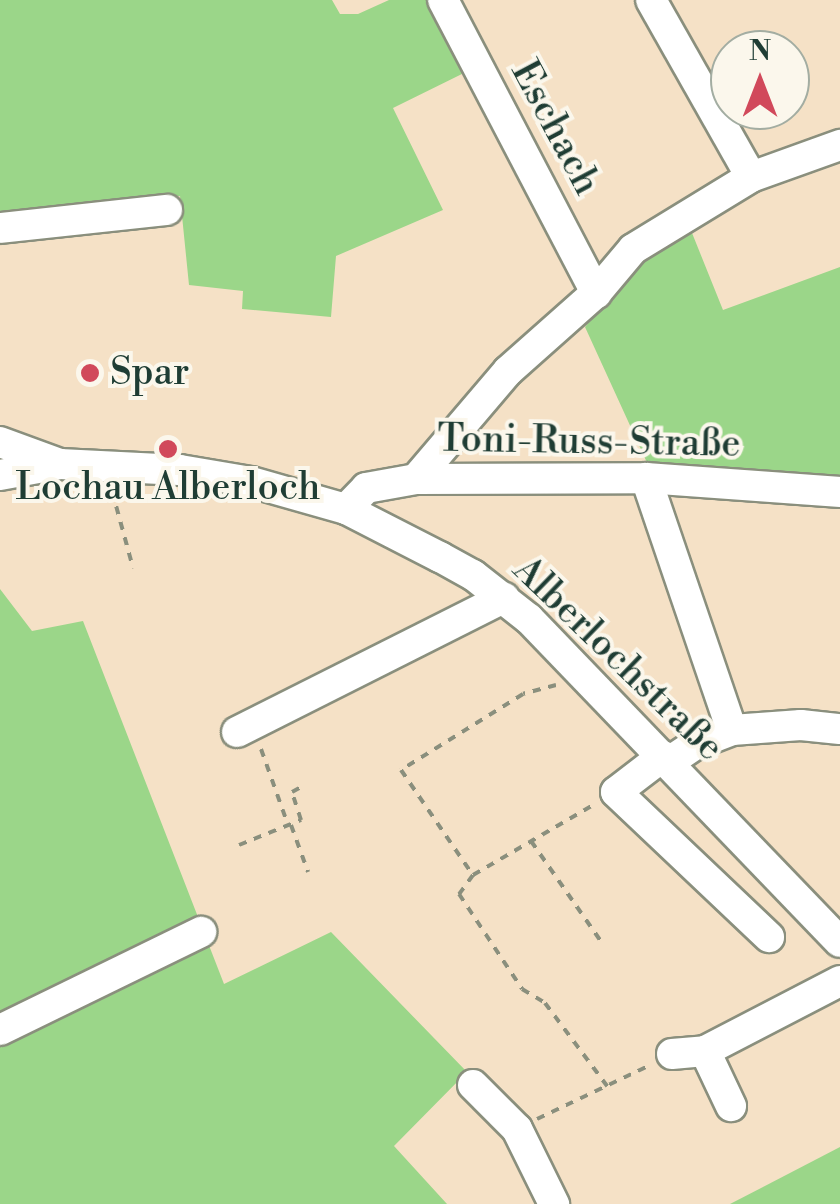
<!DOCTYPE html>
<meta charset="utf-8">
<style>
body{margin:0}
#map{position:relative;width:840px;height:1204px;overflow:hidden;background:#f5e1c6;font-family:"Libre Bodoni",serif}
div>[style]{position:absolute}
.green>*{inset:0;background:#9bd689}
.path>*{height:4px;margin-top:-2px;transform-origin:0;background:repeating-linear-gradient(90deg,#8a8f7d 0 8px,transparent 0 16px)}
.roads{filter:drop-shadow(2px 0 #8a8f7d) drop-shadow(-2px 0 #8a8f7d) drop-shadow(0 2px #8a8f7d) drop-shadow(0 -2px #8a8f7d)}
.minor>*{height:30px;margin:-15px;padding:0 15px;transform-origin:15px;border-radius:15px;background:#fff}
.dots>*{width:28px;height:28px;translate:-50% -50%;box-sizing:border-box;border:5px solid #fbf7ec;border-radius:50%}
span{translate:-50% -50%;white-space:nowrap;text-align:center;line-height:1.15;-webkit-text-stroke:8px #fbf7ec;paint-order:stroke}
.street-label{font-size:38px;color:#1f3d34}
.poi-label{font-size:38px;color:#1f3d34}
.left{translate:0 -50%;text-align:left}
.north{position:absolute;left:710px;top:30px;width:100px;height:100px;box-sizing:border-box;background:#fbf7ec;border:2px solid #a3ada2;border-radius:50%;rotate:0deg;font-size:28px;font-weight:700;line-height:40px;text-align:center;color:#1f3d34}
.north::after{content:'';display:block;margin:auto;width:35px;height:45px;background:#d1495b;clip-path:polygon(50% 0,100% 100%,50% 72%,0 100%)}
</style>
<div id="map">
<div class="green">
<div style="clip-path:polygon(0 0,332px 0,340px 14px,358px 14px,389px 0,427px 0,466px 72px,393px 108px,443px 210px,336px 256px,331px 317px,242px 309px,243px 291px,189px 285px,180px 196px,0 214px)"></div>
<div style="clip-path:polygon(690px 228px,723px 310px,840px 267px,840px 480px,649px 467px,585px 327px,639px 260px)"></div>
<div style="clip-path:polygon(0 589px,32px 631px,83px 621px,224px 984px,331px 932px,467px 1072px,394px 1146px,447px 1204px,0 1204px)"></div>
<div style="clip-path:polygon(840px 1147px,840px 1204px,730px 1204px)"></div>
</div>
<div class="path">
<div style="left:112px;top:491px;width:80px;rotate:74.7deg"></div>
<div style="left:556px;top:685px;width:34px;rotate:165deg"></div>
<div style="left:523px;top:694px;width:144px;rotate:148.1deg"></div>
<div style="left:401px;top:770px;width:127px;rotate:55.6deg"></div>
<div style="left:473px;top:875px;width:141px;rotate:-30.2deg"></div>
<div style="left:261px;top:749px;width:81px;rotate:70.4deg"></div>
<div style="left:291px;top:825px;width:50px;rotate:70.1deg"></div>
<div style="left:531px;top:841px;width:121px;rotate:55.1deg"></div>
<div style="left:239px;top:845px;width:67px;rotate:-22deg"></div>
<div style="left:301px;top:820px;width:29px;rotate:-108deg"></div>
<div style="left:292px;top:792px;width:13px;rotate:-29deg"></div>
<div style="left:473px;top:875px;width:24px;rotate:126deg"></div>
<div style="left:459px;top:894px;width:114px;rotate:56.4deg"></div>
<div style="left:522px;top:989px;width:27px;rotate:31deg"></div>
<div style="left:545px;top:1003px;width:104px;rotate:53.2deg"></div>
<div style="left:537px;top:1119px;width:125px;rotate:-25.5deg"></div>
</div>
<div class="roads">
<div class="minor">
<div style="left:443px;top:0;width:331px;rotate:62.4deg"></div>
<div style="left:651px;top:0;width:203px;rotate:60.5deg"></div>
<div style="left:0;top:228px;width:168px;rotate:-6.2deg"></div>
<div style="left:0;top:442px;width:64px;rotate:20.1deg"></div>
<div style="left:0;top:475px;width:61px;rotate:-10.4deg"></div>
<div style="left:60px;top:464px;width:120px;rotate:2.9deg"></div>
<div style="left:180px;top:470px;width:72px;rotate:9.6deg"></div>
<div style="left:251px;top:482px;width:99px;rotate:15.9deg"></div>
<div style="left:346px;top:509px;width:106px;rotate:27.1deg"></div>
<div style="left:440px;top:557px;width:38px;rotate:29deg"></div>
<div style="left:473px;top:575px;width:71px;rotate:38.2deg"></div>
<div style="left:529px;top:619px;width:448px;rotate:46.1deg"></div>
<div style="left:646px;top:478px;width:266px;rotate:71.2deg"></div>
<div style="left:416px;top:479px;width:142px;rotate:-49.6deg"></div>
<div style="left:508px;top:371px;width:118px;rotate:-41.6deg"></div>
<div style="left:596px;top:293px;width:57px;rotate:-49.9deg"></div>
<div style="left:633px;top:249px;width:138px;rotate:-31.4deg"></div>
<div style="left:751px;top:177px;width:95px;rotate:-19.8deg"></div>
<div style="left:346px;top:509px;width:29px;rotate:-46deg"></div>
<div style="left:366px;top:488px;width:51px;rotate:-10.2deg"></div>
<div style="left:416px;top:479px;width:230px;rotate:-0.2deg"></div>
<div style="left:646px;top:478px;width:195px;rotate:4.1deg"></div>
<div style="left:237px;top:732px;width:299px;rotate:-26.7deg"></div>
<div style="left:663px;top:756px;width:59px;rotate:142.5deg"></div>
<div style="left:616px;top:792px;width:211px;rotate:43.5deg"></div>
<div style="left:669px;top:762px;width:32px;rotate:-34deg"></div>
<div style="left:696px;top:744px;width:39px;rotate:-21deg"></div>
<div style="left:732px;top:730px;width:69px;rotate:-4.1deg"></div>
<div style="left:801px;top:725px;width:39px;rotate:6deg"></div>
<div style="left:0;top:1030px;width:224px;rotate:-26deg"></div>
<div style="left:705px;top:1051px;width:61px;rotate:64.7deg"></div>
<div style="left:672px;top:1054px;width:33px;rotate:-5deg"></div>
<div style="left:705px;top:1051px;width:152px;rotate:-27.4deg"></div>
<div style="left:473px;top:1085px;width:62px;rotate:45deg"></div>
<div style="left:517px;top:1129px;width:84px;rotate:63.7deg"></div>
</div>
</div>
<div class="dots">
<div style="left:90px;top:373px;background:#d1495b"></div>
<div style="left:168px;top:449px;background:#d1495b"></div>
</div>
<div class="street-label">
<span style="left:555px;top:128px;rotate:62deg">Eschach</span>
<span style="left:589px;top:442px;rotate:1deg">Toni-Russ-Straße</span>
<span style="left:618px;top:659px;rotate:44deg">Alberlochstraße</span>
</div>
<div class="poi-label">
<span class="left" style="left:110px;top:373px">Spar</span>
<span style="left:168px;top:488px">Lochau Alberloch</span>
</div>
<div class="north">N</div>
</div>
